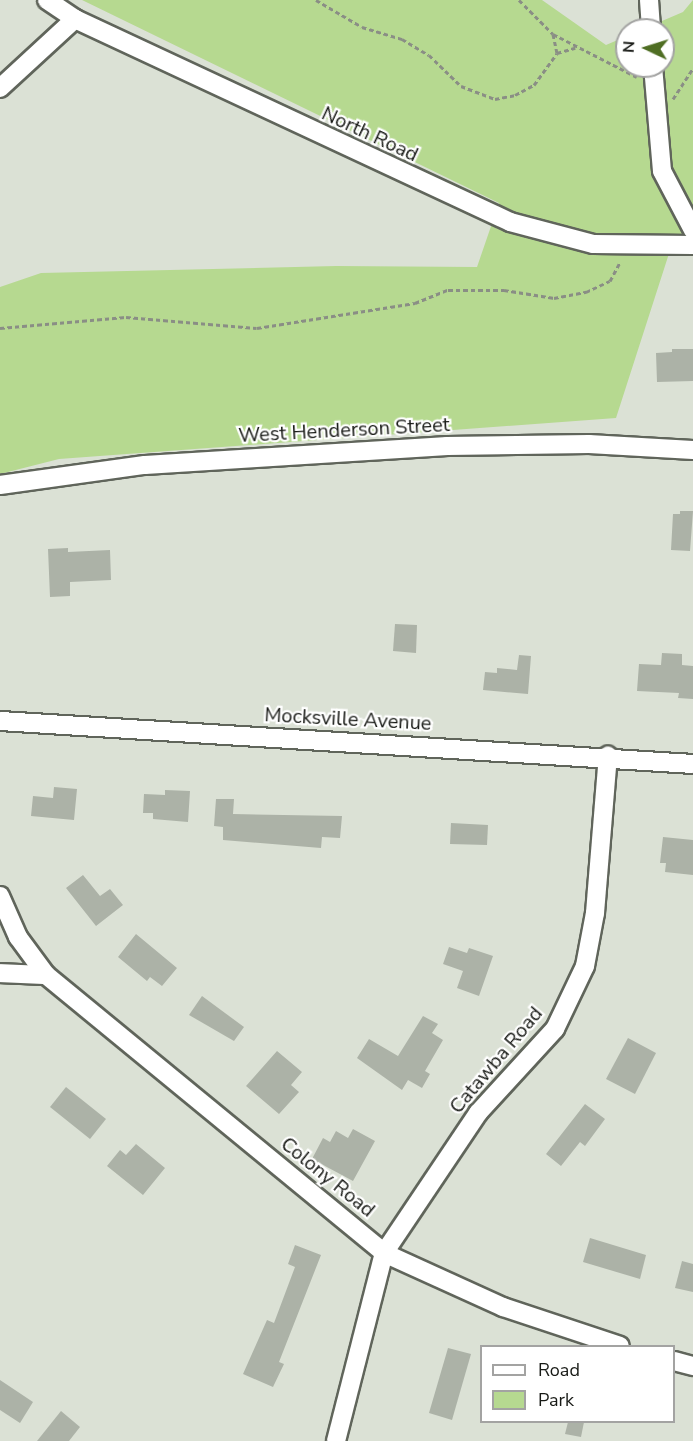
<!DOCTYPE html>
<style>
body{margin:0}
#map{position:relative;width:693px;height:1441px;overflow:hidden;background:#dbe1d5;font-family:"Nunito Sans",sans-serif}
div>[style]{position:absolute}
.green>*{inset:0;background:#b6d990}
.building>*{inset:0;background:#acb2a7}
.path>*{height:3px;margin-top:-1.5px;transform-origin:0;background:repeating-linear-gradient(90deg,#8a8e85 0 4.5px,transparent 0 7.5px)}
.roads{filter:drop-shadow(2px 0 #60655b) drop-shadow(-2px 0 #60655b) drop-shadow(0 2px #60655b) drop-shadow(0 -2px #60655b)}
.minor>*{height:18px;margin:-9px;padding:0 9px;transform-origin:9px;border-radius:9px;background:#fff}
span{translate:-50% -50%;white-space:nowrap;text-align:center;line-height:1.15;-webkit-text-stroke:4.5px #fff;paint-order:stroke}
.street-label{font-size:20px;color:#181a16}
.legend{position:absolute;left:480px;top:1345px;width:195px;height:78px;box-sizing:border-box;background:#fff;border:2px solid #a3a3a2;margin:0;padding:8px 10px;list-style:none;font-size:18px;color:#181a16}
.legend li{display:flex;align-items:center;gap:12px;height:30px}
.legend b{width:30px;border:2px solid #a3a3a2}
.north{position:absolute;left:615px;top:18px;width:60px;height:60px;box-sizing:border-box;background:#fff;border:2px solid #a3a3a2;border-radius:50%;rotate:274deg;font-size:16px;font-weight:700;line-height:24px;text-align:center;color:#181a16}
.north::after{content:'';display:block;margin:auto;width:21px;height:27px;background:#4f6e23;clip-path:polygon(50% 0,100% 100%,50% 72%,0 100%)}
</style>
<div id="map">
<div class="green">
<div style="clip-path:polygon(82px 0,542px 0,606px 45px,627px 36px,627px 66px,663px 66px,663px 30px,641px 30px,683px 12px,693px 0,693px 235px,674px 238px,616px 418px,59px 459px,0 474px,0 287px,41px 273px,336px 266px,477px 267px,499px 203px)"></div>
</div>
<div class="building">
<div style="clip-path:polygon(672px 349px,693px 349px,693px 381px,657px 382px,656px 353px,672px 352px)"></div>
<div style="clip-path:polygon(680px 511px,693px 511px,690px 551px,671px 550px,673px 514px,680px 514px)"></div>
<div style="clip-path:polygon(68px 548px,68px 552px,110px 550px,111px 580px,70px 582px,70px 596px,50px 597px,48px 549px)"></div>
<div style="clip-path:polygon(395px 624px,417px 625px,416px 653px,393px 651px)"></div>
<div style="clip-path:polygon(662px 653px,682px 654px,682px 665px,693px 666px,693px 699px,678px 698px,679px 693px,637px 691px,639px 664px,661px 665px)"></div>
<div style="clip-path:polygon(519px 655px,531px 656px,528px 694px,483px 690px,485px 672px,497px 673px,497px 668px,517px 670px)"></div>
<div style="clip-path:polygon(54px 787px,77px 789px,74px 820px,31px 816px,33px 796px,53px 798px)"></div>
<div style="clip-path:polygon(165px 790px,190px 791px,188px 822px,153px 819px,153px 813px,143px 813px,144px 794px,165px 795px)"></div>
<div style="clip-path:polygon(216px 799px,234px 799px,233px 814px,342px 816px,340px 838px,322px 837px,321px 848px,223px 840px,223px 827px,214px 826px)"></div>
<div style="clip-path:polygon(451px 823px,488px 825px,487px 845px,450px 844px)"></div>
<div style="clip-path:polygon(663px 837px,693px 840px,693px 875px,665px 872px,666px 863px,660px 863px)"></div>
<div style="clip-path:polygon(83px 875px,100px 896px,110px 889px,123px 905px,96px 926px,66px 888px)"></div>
<div style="clip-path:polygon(136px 934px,177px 968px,162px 986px,150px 977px,147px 981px,118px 957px)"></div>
<div style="clip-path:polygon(449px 947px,467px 953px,469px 948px,493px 956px,479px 996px,457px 988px,463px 971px,443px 964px)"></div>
<div style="clip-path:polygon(202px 996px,244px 1027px,234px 1041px,189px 1015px)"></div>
<div style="clip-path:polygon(423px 1016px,438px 1024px,432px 1033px,443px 1040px,425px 1071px,430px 1074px,422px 1088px,408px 1080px,402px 1090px,357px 1058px,369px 1039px,398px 1056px)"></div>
<div style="clip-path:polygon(628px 1038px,656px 1053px,635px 1094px,606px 1079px)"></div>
<div style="clip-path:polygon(277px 1051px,302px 1072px,291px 1085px,299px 1092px,279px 1114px,246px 1086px)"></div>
<div style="clip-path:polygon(66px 1087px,106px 1119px,90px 1139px,50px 1107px)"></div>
<div style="clip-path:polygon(585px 1104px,605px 1119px,585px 1146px,580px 1142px,561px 1166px,546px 1154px)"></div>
<div style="clip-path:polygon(353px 1129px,375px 1141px,353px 1181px,312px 1159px,323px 1138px,330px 1142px,336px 1131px,348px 1138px)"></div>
<div style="clip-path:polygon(136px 1144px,165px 1168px,143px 1195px,107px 1166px,120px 1150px,126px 1155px)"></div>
<div style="clip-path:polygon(590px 1238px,646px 1255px,640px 1279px,583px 1262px)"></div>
<div style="clip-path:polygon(295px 1245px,321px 1255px,279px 1362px,284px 1364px,273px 1387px,243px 1374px,267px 1320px,274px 1323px,295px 1267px,288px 1264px)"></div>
<div style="clip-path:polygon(682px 1261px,693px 1264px,693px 1292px,675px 1288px)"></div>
<div style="clip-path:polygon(448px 1348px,471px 1354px,452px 1420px,429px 1413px)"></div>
<div style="clip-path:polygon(0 1380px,33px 1402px,20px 1423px,0 1410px)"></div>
<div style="clip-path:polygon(61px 1411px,80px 1427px,69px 1441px,37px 1441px)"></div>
<div style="clip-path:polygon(568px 1422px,584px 1422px,581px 1437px,565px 1434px)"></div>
</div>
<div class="path">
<div style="left:316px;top:0;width:53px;rotate:30.4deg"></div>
<div style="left:362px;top:27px;width:42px;rotate:16.7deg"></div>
<div style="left:402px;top:39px;width:31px;rotate:31deg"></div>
<div style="left:429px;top:55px;width:45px;rotate:44.1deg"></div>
<div style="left:461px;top:86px;width:36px;rotate:21deg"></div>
<div style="left:495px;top:99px;width:20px;rotate:-11deg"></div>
<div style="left:515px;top:95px;width:21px;rotate:-28deg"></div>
<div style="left:534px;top:85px;width:39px;rotate:-54deg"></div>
<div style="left:557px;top:53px;width:19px;rotate:-102deg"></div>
<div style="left:519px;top:0;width:48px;rotate:45deg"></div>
<div style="left:553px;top:34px;width:94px;rotate:27.1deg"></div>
<div style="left:557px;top:53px;width:19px;rotate:-16deg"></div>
<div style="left:673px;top:99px;width:37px;rotate:-57deg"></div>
<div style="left:0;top:328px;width:126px;rotate:-5deg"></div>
<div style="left:126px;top:317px;width:131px;rotate:4.8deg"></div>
<div style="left:257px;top:328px;width:160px;rotate:-9deg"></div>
<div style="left:415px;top:303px;width:35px;rotate:-22deg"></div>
<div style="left:448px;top:290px;width:56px"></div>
<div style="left:504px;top:290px;width:51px;rotate:9.1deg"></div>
<div style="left:554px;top:298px;width:33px;rotate:-11deg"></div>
<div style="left:586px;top:292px;width:26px;rotate:-25deg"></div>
<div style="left:610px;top:281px;width:21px;rotate:-62deg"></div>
</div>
<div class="roads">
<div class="minor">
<div style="left:47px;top:0;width:34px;rotate:34deg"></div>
<div style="left:75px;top:19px;width:480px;rotate:25deg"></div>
<div style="left:510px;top:222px;width:86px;rotate:14.8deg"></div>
<div style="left:593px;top:244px;width:100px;rotate:0.6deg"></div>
<div style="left:649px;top:0;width:30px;rotate:86deg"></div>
<div style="left:653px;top:66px;width:105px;rotate:85.1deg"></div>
<div style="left:662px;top:171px;width:67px;rotate:62.3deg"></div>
<div style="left:0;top:88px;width:102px;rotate:-42.6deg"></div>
<div style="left:0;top:485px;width:146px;rotate:-7.9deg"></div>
<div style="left:145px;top:465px;width:303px;rotate:-3.6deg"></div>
<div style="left:447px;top:446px;width:142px;rotate:-0.8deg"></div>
<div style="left:589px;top:444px;width:104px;rotate:3.3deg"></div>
<div style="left:0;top:721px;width:694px;rotate:3.55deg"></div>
<div style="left:0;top:896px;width:45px;rotate:66.3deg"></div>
<div style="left:18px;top:937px;width:47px;rotate:53.6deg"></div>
<div style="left:46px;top:975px;width:438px;rotate:39.4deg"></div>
<div style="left:384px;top:1253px;width:131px;rotate:24.4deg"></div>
<div style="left:503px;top:1307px;width:123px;rotate:18.4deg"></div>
<div style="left:0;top:973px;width:46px;rotate:2.5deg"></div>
<div style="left:674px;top:1361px;width:20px;rotate:15deg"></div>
<div style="left:336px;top:1441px;width:194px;rotate:-75.7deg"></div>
<div style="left:384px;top:1253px;width:169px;rotate:-56.1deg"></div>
<div style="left:478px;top:1113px;width:114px;rotate:-47.5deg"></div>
<div style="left:555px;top:1029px;width:70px;rotate:-64.5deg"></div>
<div style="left:585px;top:966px;width:54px;rotate:-79.3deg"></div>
<div style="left:595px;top:913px;width:158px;rotate:-85.3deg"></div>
</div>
</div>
<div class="street-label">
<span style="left:370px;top:134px;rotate:25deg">North Road</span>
<span style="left:344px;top:430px;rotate:-3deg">West Henderson Street</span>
<span style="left:348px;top:719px;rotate:3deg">Mocksville Avenue</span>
<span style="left:496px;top:1060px;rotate:-50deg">Catawba Road</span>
<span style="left:328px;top:1177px;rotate:39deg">Colony Road</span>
</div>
<ul class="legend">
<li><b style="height:8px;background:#fff"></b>Road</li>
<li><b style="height:16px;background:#b6d990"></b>Park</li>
</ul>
<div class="north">N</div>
</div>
